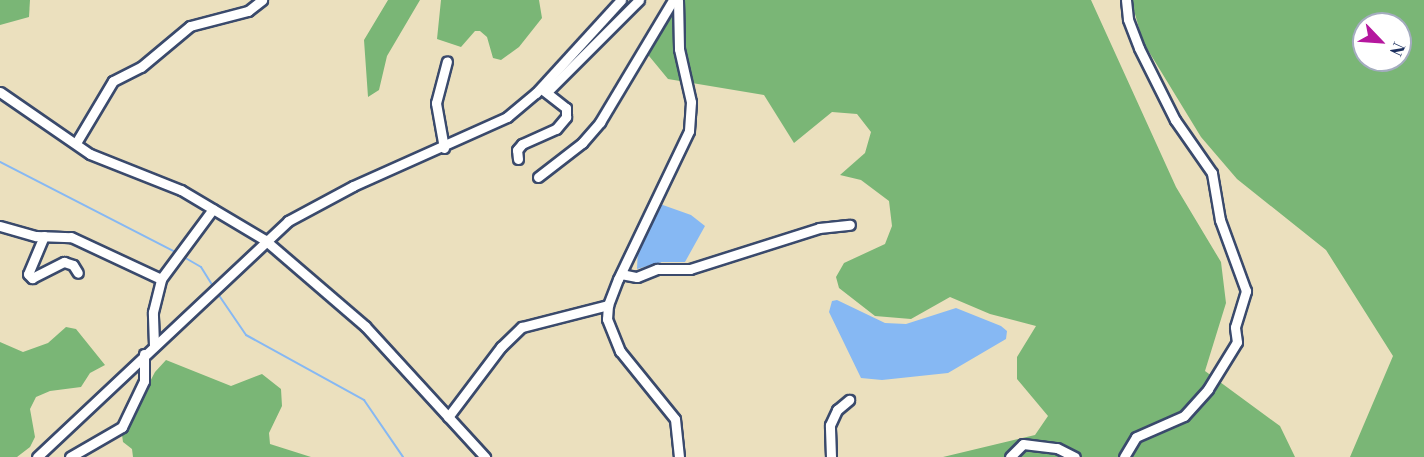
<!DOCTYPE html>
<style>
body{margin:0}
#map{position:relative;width:1424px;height:457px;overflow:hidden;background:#ebe0be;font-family:"Libre Bodoni",serif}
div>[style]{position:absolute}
.forest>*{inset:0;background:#7ab676}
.water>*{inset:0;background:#86b8f3}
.stream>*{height:2px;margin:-1px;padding:0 1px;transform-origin:1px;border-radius:1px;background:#86b8f3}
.roads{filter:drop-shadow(2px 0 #3a4a6c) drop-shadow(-2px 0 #3a4a6c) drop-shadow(0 2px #3a4a6c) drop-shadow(0 -2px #3a4a6c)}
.minor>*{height:9px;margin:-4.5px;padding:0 4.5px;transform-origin:4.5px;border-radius:4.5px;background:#fff}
span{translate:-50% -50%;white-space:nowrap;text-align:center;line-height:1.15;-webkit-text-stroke:6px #fff;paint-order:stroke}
.north{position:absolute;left:1352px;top:12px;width:60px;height:60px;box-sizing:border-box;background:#fff;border:2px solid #a4acbf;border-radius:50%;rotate:115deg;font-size:16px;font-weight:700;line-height:24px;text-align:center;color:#1b2f5e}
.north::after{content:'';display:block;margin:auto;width:21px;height:27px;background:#b5179e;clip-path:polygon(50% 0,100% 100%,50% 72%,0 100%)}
</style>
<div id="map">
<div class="forest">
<div style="clip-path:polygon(0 0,30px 0,29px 17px,0 25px)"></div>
<div style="clip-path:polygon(388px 0,420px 0,387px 56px,379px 90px,368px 97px,364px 40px)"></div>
<div style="clip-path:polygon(441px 0,539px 0,542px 18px,519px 47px,501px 60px,493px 58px,487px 37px,480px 31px,475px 31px,461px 47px,437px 39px)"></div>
<div style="clip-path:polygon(666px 0,1091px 0,1176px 187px,1221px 262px,1226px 303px,1205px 371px,1280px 426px,1295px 457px,943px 457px,1035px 435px,1048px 416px,1017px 379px,1017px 357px,1036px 326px,990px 314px,950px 297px,911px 319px,875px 316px,839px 288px,836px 277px,844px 263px,885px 244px,892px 226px,889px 201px,861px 180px,840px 175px,865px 153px,871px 132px,857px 114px,832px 112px,794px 143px,764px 95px,668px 79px,640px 45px)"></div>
<div style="clip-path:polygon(evenodd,1424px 0,1424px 457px,1350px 457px,1393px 356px,1326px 250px,1237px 179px,1201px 137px,1143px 42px,1131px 0,1424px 0,1364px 24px,1400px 24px,1400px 60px,1364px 60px,1364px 24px)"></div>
<div style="clip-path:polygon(66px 327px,76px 329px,105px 365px,90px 373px,81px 387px,50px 391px,36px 397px,30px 409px,35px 437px,30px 447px,17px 457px,0 457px,0 342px,23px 352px,48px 343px)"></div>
<div style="clip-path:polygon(166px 360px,231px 386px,262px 374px,281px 389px,282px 406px,269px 433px,270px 444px,311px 457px,133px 457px,132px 449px,123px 442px,122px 435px,155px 372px)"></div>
</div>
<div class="water">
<div style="clip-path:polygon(660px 204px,691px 215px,705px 226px,685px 262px,662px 262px,637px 269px,638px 247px)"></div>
<div style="clip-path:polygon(837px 300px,885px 323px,906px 324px,956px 308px,1001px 326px,1007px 331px,1006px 339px,948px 373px,882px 380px,861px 378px,829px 312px,832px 301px)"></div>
</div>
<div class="stream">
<div style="left:0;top:162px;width:199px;rotate:27.2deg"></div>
<div style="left:182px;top:256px;width:22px;rotate:30deg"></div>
<div style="left:201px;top:267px;width:22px;rotate:58deg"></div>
<div style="left:216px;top:291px;width:53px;rotate:55.7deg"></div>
<div style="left:246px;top:335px;width:135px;rotate:28.8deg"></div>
<div style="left:364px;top:400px;width:69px;rotate:55.6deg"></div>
</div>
<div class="roads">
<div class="minor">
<div style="left:678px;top:0;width:49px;rotate:88.8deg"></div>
<div style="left:679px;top:49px;width:54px;rotate:77.2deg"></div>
<div style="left:691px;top:102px;width:29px;rotate:94deg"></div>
<div style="left:689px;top:131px;width:164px;rotate:115.6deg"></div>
<div style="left:618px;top:279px;width:28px;rotate:111deg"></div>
<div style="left:608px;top:305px;width:14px;rotate:94deg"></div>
<div style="left:607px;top:319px;width:35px;rotate:68deg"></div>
<div style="left:620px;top:351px;width:87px;rotate:51deg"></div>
<div style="left:675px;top:419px;width:38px;rotate:84deg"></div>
<div style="left:0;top:92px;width:109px;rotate:34.6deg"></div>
<div style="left:90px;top:154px;width:98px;rotate:21.6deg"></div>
<div style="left:181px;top:190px;width:98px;rotate:30.8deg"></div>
<div style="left:265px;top:240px;width:132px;rotate:40.7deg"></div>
<div style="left:365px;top:326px;width:178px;rotate:47.5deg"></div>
<div style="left:547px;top:92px;width:130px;rotate:-45deg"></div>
<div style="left:76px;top:143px;width:72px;rotate:-59.2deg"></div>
<div style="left:113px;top:81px;width:31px;rotate:-27deg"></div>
<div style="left:141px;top:67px;width:64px;rotate:-39.9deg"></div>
<div style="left:190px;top:26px;width:60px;rotate:-14.5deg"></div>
<div style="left:248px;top:11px;width:18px;rotate:-38deg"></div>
<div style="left:444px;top:148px;width:46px;rotate:-100.1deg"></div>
<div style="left:436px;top:103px;width:43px;rotate:-75.3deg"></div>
<div style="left:518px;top:159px;width:9px;rotate:-96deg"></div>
<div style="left:517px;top:150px;width:8px;rotate:-50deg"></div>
<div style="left:522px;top:144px;width:37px;rotate:-24deg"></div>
<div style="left:556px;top:129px;width:16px;rotate:-50deg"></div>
<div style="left:566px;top:117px;width:9px;rotate:-90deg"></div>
<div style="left:566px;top:108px;width:31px;rotate:-142deg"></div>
<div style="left:538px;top:177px;width:56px;rotate:-37.7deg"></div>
<div style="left:582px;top:143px;width:28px;rotate:-49deg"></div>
<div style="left:600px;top:122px;width:142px;rotate:-59.1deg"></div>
<div style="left:0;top:226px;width:37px;rotate:16deg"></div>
<div style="left:36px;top:236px;width:35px;rotate:2deg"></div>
<div style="left:71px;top:237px;width:99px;rotate:25deg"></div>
<div style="left:44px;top:236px;width:41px;rotate:112.8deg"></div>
<div style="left:28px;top:274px;width:6px;rotate:45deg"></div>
<div style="left:32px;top:278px;width:36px;rotate:-27deg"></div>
<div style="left:64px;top:262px;width:9px;rotate:18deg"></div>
<div style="left:73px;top:265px;width:9px;rotate:58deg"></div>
<div style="left:621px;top:274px;width:16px;rotate:11deg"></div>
<div style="left:637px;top:277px;width:22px;rotate:-22deg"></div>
<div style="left:657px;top:269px;width:33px"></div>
<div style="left:690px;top:269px;width:135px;rotate:-17.6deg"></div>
<div style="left:819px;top:228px;width:31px;rotate:-6deg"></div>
<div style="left:154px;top:345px;width:33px;rotate:-92deg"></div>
<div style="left:153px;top:312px;width:34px;rotate:-76deg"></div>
<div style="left:161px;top:279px;width:87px;rotate:-53.4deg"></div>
<div style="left:448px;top:417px;width:88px;rotate:-52.9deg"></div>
<div style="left:501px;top:347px;width:29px;rotate:-44deg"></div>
<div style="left:522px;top:327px;width:89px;rotate:-14.3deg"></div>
<div style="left:37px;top:457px;width:345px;rotate:-43.2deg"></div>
<div style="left:288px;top:221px;width:74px;rotate:-28.3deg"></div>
<div style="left:353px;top:186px;width:169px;rotate:-24.1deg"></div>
<div style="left:507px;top:117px;width:38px;rotate:-40deg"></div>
<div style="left:536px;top:93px;width:126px;rotate:-47.6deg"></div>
<div style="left:70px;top:457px;width:60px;rotate:-30deg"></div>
<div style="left:122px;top:427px;width:51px;rotate:-64.4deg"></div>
<div style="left:144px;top:381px;width:27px;rotate:-90deg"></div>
<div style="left:831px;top:457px;width:32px;rotate:-92deg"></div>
<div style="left:830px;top:425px;width:17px;rotate:-65deg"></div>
<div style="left:837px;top:410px;width:16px;rotate:-40deg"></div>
<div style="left:1010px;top:457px;width:18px;rotate:-45deg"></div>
<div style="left:1023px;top:444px;width:34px;rotate:7deg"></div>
<div style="left:1057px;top:448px;width:20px;rotate:27deg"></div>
<div style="left:1124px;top:457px;width:23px;rotate:-59deg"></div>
<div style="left:1136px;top:437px;width:52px;rotate:-23.6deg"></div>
<div style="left:1184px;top:416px;width:36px;rotate:-48deg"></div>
<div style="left:1208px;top:389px;width:55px;rotate:-58.3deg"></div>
<div style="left:1237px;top:342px;width:15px;rotate:-98deg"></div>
<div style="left:1235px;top:327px;width:38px;rotate:-73deg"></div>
<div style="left:1246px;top:291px;width:76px;rotate:-110.1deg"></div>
<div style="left:1220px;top:220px;width:48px;rotate:-99.7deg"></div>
<div style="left:1212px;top:173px;width:65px;rotate:-124.9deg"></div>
<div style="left:1175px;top:120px;width:80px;rotate:-116.6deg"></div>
<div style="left:1139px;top:48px;width:31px;rotate:-111deg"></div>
<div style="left:1128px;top:19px;width:19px;rotate:-96deg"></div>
</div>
</div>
<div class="north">N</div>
</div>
